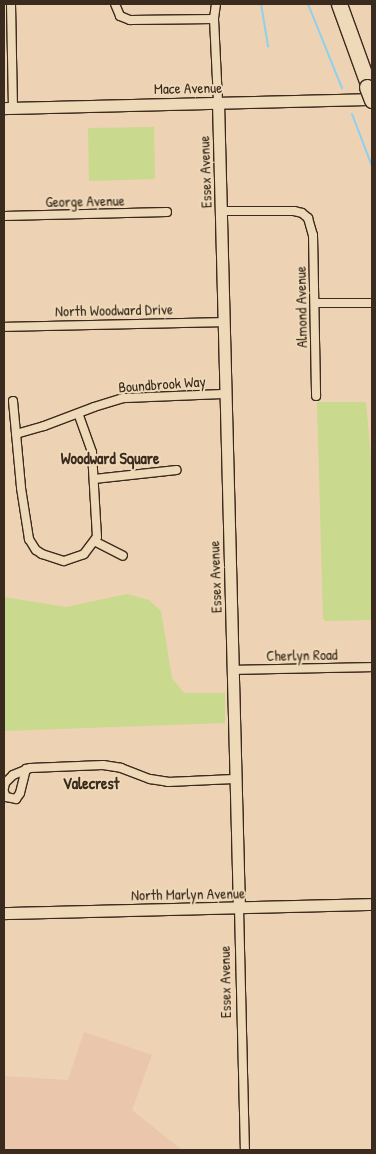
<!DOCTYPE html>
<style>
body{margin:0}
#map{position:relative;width:376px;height:1154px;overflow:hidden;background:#eed2b4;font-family:"Patrick Hand",sans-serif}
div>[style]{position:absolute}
.built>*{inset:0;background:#eac6ad}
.green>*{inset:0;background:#c9d98d}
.stream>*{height:2px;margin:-1px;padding:0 1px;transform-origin:1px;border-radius:1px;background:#8dd1ef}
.roads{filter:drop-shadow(1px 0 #3b2a1e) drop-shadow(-1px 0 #3b2a1e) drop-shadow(0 1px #3b2a1e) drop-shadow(0 -1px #3b2a1e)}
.street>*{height:8px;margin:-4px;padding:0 4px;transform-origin:4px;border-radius:4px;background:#eed9b8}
.secondary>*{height:11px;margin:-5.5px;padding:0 5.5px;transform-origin:5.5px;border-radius:5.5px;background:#eed9b8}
.highway>*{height:15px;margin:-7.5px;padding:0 7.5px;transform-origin:7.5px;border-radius:7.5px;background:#eed9b8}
.bridges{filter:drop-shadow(1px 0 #3b2a1e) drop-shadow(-1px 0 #3b2a1e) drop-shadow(0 1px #3b2a1e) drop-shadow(0 -1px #3b2a1e)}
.highway-bridge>*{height:15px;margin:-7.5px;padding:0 7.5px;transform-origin:7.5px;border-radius:7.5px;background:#eed9b8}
span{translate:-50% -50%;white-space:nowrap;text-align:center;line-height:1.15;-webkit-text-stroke:4px #eed9b8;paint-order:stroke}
.street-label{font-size:15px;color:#3b2a1e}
.neighbourhood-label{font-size:16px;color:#3b2a1e;font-weight:700}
.frame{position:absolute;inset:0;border:5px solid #3b2a1e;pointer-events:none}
</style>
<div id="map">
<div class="built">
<div style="clip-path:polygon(84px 1032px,152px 1055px,132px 1110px,182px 1150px,4px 1150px,4px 1076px,68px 1080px)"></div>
</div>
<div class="green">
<div style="clip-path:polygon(154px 127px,155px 179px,89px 181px,88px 128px)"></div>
<div style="clip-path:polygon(317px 402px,366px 402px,372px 469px,372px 620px,325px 621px,323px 618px)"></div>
<div style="clip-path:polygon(127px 594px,149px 600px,161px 611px,172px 678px,184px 693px,225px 693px,225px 723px,4px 731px,4px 597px,66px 607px)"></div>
</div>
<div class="stream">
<div style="left:261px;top:4px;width:43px;rotate:80.5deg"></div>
<div style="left:308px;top:4px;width:91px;rotate:68deg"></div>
<div style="left:352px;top:114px;width:56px;rotate:69deg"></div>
</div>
<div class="roads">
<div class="street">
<div style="left:11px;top:4px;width:104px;rotate:88.9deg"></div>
<div style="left:115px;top:4px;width:13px;rotate:67deg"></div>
<div style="left:120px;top:16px;width:11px;rotate:22deg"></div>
<div style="left:130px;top:20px;width:84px;rotate:-0.7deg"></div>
<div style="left:216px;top:4px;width:15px;rotate:98deg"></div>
<div style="left:214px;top:19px;width:83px;rotate:87.2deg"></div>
<div style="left:221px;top:211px;width:73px"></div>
<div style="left:294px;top:211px;width:8px;rotate:14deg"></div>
<div style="left:302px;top:213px;width:8px;rotate:40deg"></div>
<div style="left:308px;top:218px;width:18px;rotate:74deg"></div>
<div style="left:313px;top:235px;width:161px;rotate:88.9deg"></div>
<div style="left:4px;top:216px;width:163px;rotate:-1.4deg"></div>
<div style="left:315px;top:303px;width:57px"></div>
<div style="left:4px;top:327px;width:220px;rotate:-1.3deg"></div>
<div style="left:13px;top:401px;width:87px;rotate:84.7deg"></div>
<div style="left:21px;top:488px;width:52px;rotate:81.1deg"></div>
<div style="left:29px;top:539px;width:13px;rotate:58deg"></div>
<div style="left:36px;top:550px;width:7px;rotate:34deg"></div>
<div style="left:42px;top:554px;width:23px;rotate:18deg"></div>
<div style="left:64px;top:561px;width:21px;rotate:-19deg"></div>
<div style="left:84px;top:554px;width:21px;rotate:-53deg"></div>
<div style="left:97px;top:537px;width:85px;rotate:-93.4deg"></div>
<div style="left:92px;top:452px;width:41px;rotate:-109.7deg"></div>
<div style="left:16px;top:434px;width:29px;rotate:-16deg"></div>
<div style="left:44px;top:426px;width:53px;rotate:-20.8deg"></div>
<div style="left:94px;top:407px;width:31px;rotate:-17deg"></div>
<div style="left:124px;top:398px;width:101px;rotate:-2.3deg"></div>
<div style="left:94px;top:479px;width:83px;rotate:-6.2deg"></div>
<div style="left:96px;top:542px;width:30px;rotate:27deg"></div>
<div style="left:233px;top:670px;width:139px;rotate:-1.2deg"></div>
<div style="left:4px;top:788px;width:5px;rotate:-79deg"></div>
<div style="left:5px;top:783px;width:11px;rotate:-45deg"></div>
<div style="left:13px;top:775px;width:18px;rotate:-22deg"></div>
<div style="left:30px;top:768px;width:73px;rotate:-2.4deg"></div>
<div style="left:103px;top:765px;width:18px;rotate:9deg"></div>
<div style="left:121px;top:768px;width:31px;rotate:21deg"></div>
<div style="left:150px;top:779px;width:18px;rotate:9deg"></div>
<div style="left:168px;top:782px;width:66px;rotate:-2.6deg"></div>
<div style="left:4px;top:792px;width:5px;rotate:68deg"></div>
<div style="left:6px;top:797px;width:10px;rotate:11deg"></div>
<div style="left:16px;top:799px;width:7px;rotate:-56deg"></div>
<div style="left:20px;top:793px;width:25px;rotate:-76deg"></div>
<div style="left:239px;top:908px;width:242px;rotate:88.6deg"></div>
</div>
<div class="secondary">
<div style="left:218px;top:102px;width:806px;rotate:88.51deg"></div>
<div style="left:4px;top:108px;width:368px;rotate:-1.4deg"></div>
<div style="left:4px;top:913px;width:368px;rotate:-1.4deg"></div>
</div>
<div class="highway">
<div style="left:339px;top:4px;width:97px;rotate:70.1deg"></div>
</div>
</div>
<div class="bridges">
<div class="highway-bridge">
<div style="left:367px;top:87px;width:14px;rotate:69deg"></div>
</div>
</div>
<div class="street-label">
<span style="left:188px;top:88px;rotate:-1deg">Mace Avenue</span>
<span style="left:205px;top:172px;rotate:-92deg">Essex Avenue</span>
<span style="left:85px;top:201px;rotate:-1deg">George Avenue</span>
<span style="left:301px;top:307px;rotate:-91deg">Almond Avenue</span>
<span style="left:114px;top:310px;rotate:-1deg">North Woodward Drive</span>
<span style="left:162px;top:384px;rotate:-4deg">Boundbrook Way</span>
<span style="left:215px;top:577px;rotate:-92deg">Essex Avenue</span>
<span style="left:302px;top:655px;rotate:-1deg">Cherlyn Road</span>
<span style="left:188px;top:894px;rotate:-1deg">North Marlyn Avenue</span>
<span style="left:225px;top:982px;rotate:-91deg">Essex Avenue</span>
</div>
<div class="neighbourhood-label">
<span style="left:110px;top:458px">Woodward Square</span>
<span style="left:91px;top:783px">Valecrest</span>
</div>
<div class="frame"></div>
</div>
